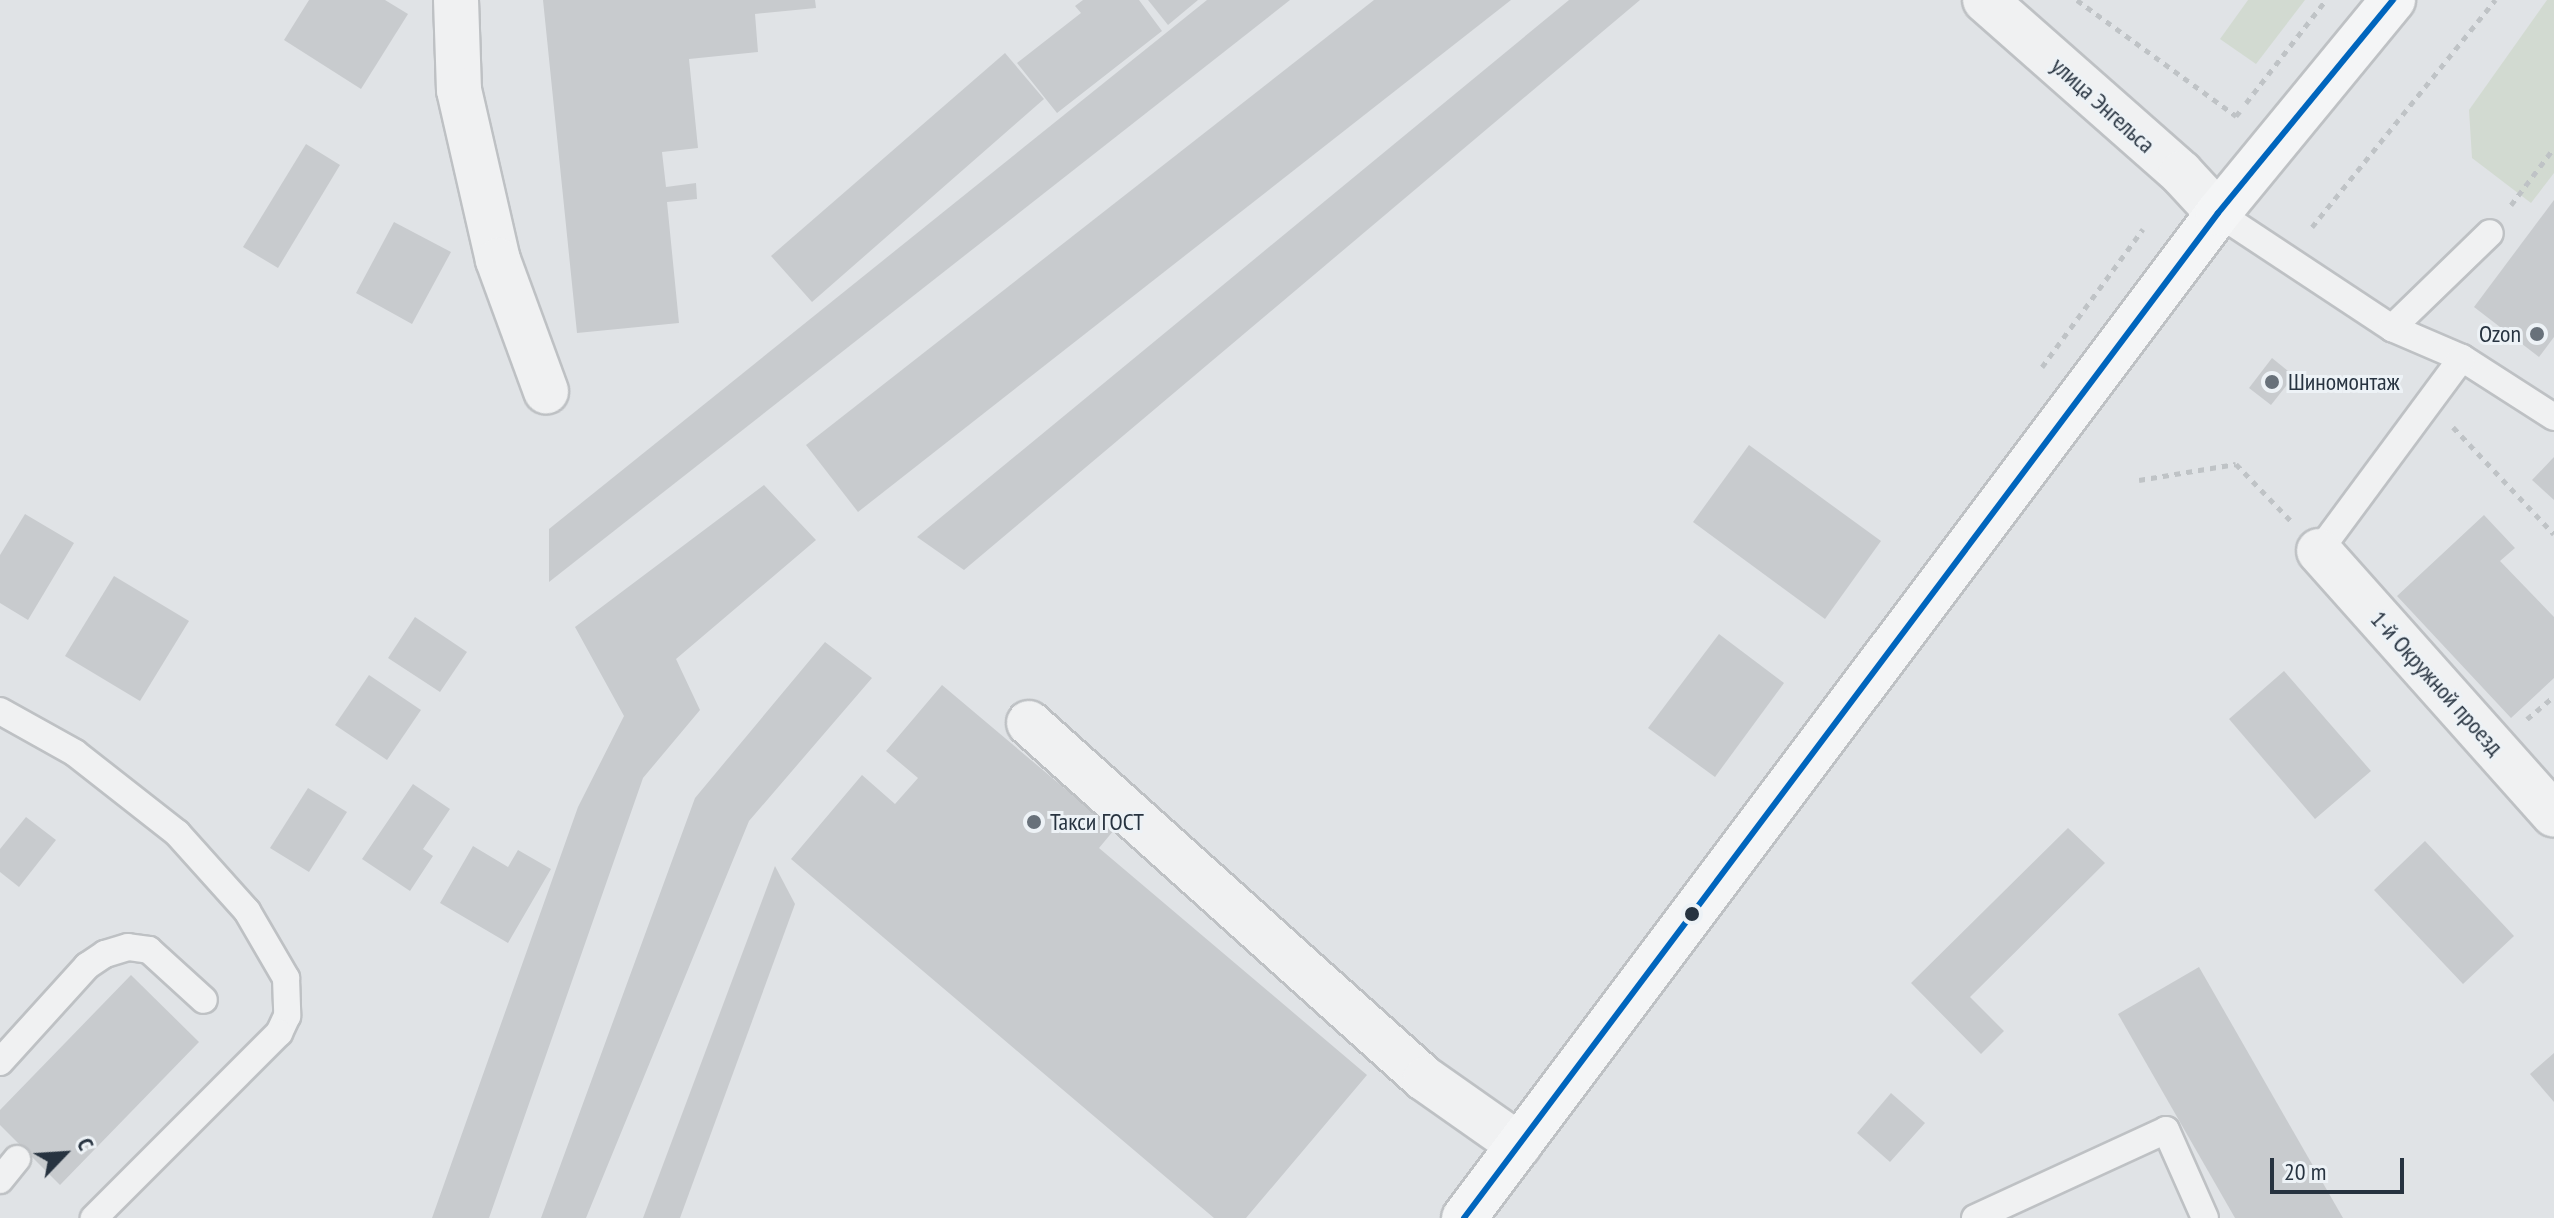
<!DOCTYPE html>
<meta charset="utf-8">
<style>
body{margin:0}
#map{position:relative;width:2554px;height:1218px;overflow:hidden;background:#e0e3e6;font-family:"PT Sans Narrow",sans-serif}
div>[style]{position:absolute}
.green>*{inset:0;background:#d2dad1}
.building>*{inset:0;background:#c8cbce}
.path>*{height:5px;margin-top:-2.5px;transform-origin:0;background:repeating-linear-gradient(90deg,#bfc3c6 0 6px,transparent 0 12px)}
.roads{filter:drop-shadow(2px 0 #bec1c4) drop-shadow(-2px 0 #bec1c4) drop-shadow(0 2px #bec1c4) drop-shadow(0 -2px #bec1c4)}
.lane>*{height:26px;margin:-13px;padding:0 13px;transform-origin:13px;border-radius:13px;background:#f0f1f2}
.street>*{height:44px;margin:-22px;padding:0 22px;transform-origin:22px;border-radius:22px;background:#f0f1f2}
.primary>*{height:44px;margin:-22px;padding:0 22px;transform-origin:22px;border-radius:22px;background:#f4f5f6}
.bus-1>*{height:6px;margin:-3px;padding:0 3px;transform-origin:3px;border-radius:3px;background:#0065bd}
.dots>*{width:22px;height:22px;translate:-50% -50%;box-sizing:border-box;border:4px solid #edf2f6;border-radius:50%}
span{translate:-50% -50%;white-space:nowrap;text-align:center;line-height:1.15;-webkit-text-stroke:6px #edf2f6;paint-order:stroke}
.street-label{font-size:24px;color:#273340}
.poi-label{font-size:24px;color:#273340}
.right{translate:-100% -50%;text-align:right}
.left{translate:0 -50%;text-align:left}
.north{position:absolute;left:24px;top:1114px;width:80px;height:80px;-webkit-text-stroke:6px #edf2f6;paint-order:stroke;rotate:65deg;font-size:22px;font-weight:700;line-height:32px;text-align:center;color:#273340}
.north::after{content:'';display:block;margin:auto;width:28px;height:36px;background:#273340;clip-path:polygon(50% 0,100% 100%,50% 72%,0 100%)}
.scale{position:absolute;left:2270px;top:1158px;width:134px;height:36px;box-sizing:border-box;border:4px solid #273340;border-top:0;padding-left:10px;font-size:24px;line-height:28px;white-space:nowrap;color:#273340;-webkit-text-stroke:6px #edf2f6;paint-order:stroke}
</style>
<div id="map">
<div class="green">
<div style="clip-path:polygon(2248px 0,2305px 0,2256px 64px,2220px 39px)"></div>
<div style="clip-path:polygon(2547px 0,2554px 0,2554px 173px,2531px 203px,2472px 158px,2469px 110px)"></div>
</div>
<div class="building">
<div style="clip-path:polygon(309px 0,385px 0,408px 14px,361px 89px,284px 40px)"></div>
<div style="clip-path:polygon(543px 0,815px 0,816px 8px,755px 14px,758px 52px,689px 59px,698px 148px,662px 152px,666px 187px,696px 183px,697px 199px,667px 202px,679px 323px,577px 333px)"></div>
<div style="clip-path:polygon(1083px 0,1139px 0,1162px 31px,1057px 113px,1017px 63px,1081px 13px,1075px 6px)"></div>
<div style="clip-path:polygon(1148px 0,1198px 0,1168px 25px)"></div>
<div style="clip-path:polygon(1207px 0,1290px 0,549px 582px,549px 529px)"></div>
<div style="clip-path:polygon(1374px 0,1511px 0,858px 512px,806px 445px)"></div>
<div style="clip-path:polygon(1569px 0,1640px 0,964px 570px,917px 537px)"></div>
<div style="clip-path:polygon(1005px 53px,1044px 99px,812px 302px,771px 256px)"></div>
<div style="clip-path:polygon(306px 144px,340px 165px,278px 268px,243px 247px)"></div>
<div style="clip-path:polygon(2554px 200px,2554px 337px,2539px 357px,2474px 307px)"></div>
<div style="clip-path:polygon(394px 222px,451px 252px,412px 324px,356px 293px)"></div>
<div style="clip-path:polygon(2272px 358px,2294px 376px,2271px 405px,2249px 388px)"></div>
<div style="clip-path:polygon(1749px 445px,1881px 541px,1825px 619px,1693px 522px)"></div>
<div style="clip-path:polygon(2554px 457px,2554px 500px,2532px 480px)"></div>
<div style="clip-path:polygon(764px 485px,816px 540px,676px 659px,700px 710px,643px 778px,489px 1218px,432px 1218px,578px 807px,624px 716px,575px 627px)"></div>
<div style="clip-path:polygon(25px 514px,74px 543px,28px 620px,0 603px,0 555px)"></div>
<div style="clip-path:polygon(2484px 515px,2515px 548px,2500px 561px,2554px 617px,2554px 678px,2511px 718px,2397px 596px)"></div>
<div style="clip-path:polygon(114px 576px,189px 621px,140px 701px,65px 656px)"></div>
<div style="clip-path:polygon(415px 617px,467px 652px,440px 692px,388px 658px)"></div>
<div style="clip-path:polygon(1719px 634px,1784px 683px,1715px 777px,1648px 728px)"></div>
<div style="clip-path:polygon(825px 642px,872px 678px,749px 821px,586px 1218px,541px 1218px,695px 798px)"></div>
<div style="clip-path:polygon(2284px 671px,2371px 771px,2315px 819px,2229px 719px)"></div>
<div style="clip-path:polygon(369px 675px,421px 710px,387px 760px,335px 725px)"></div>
<div style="clip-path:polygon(942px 685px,1114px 830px,1099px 848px,1367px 1075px,1246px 1218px,1214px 1218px,791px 859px,862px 775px,895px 804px,918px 778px,886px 751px)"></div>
<div style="clip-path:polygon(413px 784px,450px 809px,423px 849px,433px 856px,410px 891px,362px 859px)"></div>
<div style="clip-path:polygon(308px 788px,347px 812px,309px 872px,270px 848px)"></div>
<div style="clip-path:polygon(26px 817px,56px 840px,19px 887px,0 872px,0 849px)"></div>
<div style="clip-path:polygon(2068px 828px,2105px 863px,1970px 997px,2004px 1031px,1981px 1054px,1911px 983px)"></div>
<div style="clip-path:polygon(2425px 841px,2514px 936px,2463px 984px,2374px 890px)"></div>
<div style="clip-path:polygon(473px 846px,508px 867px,518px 850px,551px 869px,508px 943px,440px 903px)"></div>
<div style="clip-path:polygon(775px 866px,795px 904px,680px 1218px,643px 1218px)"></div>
<div style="clip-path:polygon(2199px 967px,2343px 1218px,2235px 1218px,2118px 1014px)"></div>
<div style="clip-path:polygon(131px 975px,199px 1042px,60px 1185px,0 1125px,0 1110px)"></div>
<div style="clip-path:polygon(2554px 1053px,2554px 1102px,2530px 1074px)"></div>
<div style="clip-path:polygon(1891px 1093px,1925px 1123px,1890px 1162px,1857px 1133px)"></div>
</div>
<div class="path">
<div style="left:2077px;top:0;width:197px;rotate:36.1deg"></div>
<div style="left:2236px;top:116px;width:6px;rotate:-51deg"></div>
<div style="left:2246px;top:103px;width:130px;rotate:-52.2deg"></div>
<div style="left:2511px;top:205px;width:71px;rotate:-53deg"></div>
<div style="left:2312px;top:227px;width:292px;rotate:-51.1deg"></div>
<div style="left:2042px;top:367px;width:171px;rotate:-53.8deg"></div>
<div style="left:2453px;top:427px;width:147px;rotate:46.7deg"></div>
<div style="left:2139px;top:480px;width:98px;rotate:-9.4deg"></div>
<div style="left:2236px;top:464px;width:79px;rotate:46deg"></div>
<div style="left:2527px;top:719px;width:35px;rotate:-40deg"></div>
</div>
<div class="roads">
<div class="lane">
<div style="left:2218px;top:213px;width:209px;rotate:33.5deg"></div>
<div style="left:2392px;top:328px;width:76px;rotate:23.2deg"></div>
<div style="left:2462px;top:358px;width:109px;rotate:32.7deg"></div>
<div style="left:2392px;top:328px;width:136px;rotate:-44.1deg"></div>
<div style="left:2319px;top:551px;width:240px;rotate:-53.5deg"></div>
<div style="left:0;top:711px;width:86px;rotate:29.2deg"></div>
<div style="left:75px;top:753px;width:130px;rotate:38.1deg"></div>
<div style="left:177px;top:833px;width:105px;rotate:48.1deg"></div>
<div style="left:247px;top:911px;width:78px;rotate:59.8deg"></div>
<div style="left:286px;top:978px;width:38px;rotate:88deg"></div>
<div style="left:287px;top:1016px;width:19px;rotate:115deg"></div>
<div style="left:279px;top:1033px;width:262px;rotate:135deg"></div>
<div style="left:0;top:1062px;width:130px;rotate:-47.8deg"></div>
<div style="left:87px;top:966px;width:22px;rotate:-34deg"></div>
<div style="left:105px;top:954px;width:24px;rotate:-17deg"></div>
<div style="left:128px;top:947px;width:21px;rotate:8deg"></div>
<div style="left:149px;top:950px;width:74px;rotate:42.3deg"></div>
<div style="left:0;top:1180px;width:27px;rotate:-51deg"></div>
<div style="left:1975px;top:1218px;width:210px;rotate:-24.7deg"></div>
<div style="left:2166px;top:1130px;width:96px;rotate:66.1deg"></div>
</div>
<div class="street">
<div style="left:456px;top:0;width:90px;rotate:88.1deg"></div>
<div style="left:459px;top:90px;width:174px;rotate:77.1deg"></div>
<div style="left:498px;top:260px;width:140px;rotate:69.9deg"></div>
<div style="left:1985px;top:0;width:261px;rotate:41.4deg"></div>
<div style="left:2181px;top:173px;width:54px;rotate:47.2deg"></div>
<div style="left:2319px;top:551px;width:353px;rotate:48.3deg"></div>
<div style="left:1029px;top:723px;width:532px;rotate:41.96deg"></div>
<div style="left:1425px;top:1079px;width:115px;rotate:35.1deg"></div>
</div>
<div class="primary">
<div style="left:1464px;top:1218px;width:1256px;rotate:-53.12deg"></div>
<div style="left:2218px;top:213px;width:276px;rotate:-50.6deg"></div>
</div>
</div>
<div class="bus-1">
<div style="left:1464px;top:1218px;width:1256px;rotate:-53.12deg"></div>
<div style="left:2218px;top:213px;width:276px;rotate:-50.6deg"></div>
</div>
<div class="dots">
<div style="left:2537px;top:334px;background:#68717a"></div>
<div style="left:2272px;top:382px;background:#68717a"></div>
<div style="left:1034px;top:822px;background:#68717a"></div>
<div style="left:1692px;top:914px;background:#273340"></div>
</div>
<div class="street-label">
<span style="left:2103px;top:105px;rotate:42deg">улица Энгельса</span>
<span style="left:2437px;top:683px;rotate:48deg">1-й Окружной проезд</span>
</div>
<div class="poi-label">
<span class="right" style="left:2521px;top:334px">Ozon</span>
<span class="left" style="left:2288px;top:382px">Шиномонтаж</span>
<span class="left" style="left:1050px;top:822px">Такси ГОСТ</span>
</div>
<div class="north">С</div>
<div class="scale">20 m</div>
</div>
